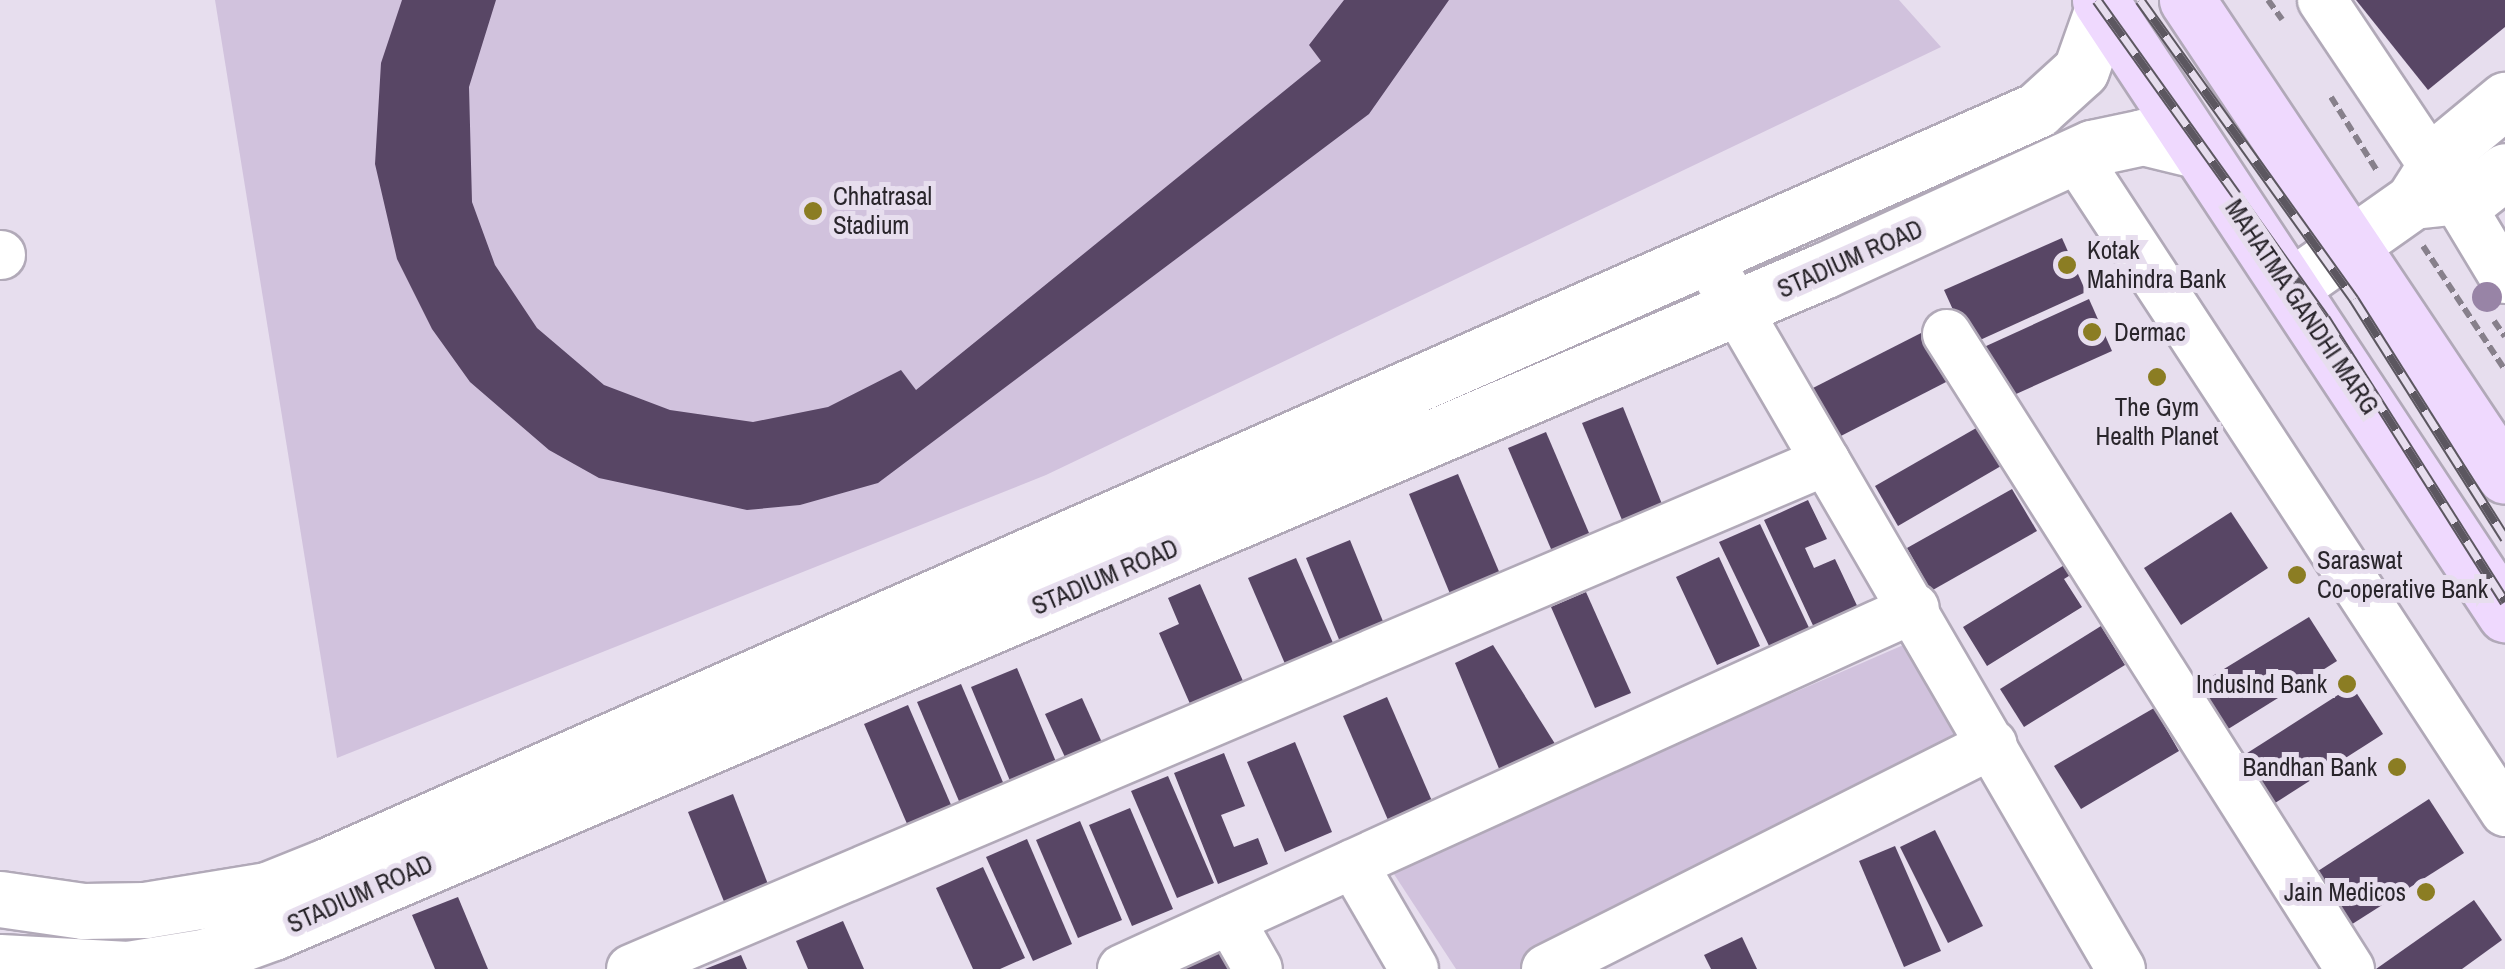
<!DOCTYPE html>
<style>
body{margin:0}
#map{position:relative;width:2505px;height:969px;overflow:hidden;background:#e7deee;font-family:"Archivo Narrow",sans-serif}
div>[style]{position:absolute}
.green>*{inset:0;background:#d1c2dd}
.building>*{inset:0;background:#584665}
.path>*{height:6px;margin-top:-3px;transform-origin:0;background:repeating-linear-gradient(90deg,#87808b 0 10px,transparent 0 15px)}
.roads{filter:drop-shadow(2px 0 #b1a9b8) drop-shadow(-2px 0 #b1a9b8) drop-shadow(0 2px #b1a9b8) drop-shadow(0 -2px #b1a9b8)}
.street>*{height:48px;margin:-24px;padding:0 24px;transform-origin:24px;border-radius:24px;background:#fff}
.secondary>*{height:55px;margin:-27.5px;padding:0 27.5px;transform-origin:27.5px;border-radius:27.5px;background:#fff}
.primary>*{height:55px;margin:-27.5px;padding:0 27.5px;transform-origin:27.5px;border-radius:27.5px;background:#efd9fe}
.rail>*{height:11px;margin-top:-5.5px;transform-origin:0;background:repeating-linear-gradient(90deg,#e7deee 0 22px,#5c5760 0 44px);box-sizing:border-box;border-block:2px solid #5c5760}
.trees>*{width:30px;height:30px;margin:-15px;border-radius:50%;background:#9884a6}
.dots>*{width:28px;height:28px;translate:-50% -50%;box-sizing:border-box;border:5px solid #e7deee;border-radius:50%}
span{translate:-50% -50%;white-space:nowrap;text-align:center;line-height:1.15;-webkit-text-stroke:10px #e7deee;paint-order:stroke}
.poi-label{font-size:25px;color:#29252b}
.left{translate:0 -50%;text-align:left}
.right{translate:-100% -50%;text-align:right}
.street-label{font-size:25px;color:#29252b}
</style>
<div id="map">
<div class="green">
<div style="clip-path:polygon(215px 0,1899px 0,1941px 47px,1046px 475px,337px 758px)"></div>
<div style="clip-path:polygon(1908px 643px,1970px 765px,1572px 969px,1456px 969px,1390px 868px)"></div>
</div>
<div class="building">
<div style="clip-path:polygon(402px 0,496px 0,469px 87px,472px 202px,495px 265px,537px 328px,604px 385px,670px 410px,753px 422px,828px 407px,901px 370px,916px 390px,1321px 61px,1309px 45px,1344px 0,1449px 0,1369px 114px,878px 483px,800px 505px,747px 510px,599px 478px,549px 450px,470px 382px,432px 329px,397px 259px,375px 164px,381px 63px)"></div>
<div style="clip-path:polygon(2356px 0,2505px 0,2505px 27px,2428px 90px)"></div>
<div style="clip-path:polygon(2062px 238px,2086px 292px,1969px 345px,1944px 290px)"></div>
<div style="clip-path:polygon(2089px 299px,2112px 351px,1996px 403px,1973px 352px)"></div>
<div style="clip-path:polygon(1925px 331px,1950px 380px,1835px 439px,1809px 390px)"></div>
<div style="clip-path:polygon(1623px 407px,1662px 504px,1622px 520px,1582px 423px)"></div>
<div style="clip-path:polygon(1978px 427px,2001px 466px,1898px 526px,1875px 486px)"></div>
<div style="clip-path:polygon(1546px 432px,1592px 540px,1554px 556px,1508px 448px)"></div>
<div style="clip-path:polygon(1458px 474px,1503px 581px,1453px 601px,1409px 494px)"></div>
<div style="clip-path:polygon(2012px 489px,2037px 531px,1931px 591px,1907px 548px)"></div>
<div style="clip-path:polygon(1808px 500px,1827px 539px,1805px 548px,1814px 568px,1835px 559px,1861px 614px,1817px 634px,1764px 520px)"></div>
<div style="clip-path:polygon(2231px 512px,2268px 568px,2181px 625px,2144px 568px)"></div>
<div style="clip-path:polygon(1760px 524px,1811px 632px,1771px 650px,1719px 542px)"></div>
<div style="clip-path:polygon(1350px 540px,1393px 646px,1349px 664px,1306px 558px)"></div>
<div style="clip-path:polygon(1719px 557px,1760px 646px,1717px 665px,1676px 577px)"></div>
<div style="clip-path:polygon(1296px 558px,1340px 659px,1292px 680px,1248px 578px)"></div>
<div style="clip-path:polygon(2066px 564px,2072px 574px,2064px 579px,2082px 607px,1987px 666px,1963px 627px)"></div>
<div style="clip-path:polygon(1200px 584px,1247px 690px,1194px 713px,1159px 633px,1179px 624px,1168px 598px)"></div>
<div style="clip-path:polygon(1586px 592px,1631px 693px,1595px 708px,1551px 607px)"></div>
<div style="clip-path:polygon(2309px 617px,2337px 661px,2217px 736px,2188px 691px)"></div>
<div style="clip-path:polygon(2101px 626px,2125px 665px,2024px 727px,2000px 689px)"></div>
<div style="clip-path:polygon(1493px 645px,1557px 747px,1500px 771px,1455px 663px)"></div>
<div style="clip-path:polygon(1017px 668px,1059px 769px,1013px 788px,971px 687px)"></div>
<div style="clip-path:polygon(961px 684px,1011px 801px,967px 820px,917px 702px)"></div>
<div style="clip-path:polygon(2352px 686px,2383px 734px,2261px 812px,2230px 764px)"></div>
<div style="clip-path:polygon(1387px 697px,1432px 801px,1388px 820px,1343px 716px)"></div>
<div style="clip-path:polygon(1082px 698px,1113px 767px,1077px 783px,1045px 714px)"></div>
<div style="clip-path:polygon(908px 705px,958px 821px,914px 840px,864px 724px)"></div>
<div style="clip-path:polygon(2154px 708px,2179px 751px,2081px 809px,2054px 766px)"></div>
<div style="clip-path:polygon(1295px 742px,1332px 832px,1285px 852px,1247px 762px)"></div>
<div style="clip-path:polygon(1224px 753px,1245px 806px,1221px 815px,1234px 847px,1258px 838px,1268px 864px,1218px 884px,1174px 773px)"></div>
<div style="clip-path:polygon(1168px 776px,1214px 883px,1177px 898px,1131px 791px)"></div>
<div style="clip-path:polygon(733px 794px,771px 892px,727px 909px,688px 812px)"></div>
<div style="clip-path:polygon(2429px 799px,2464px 853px,2335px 935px,2301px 882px)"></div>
<div style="clip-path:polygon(1130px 808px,1173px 909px,1132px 926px,1089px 825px)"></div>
<div style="clip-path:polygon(1080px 821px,1122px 920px,1078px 938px,1036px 840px)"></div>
<div style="clip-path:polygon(1935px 830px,1983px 926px,1948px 943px,1900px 847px)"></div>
<div style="clip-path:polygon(1027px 839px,1072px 944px,1033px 961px,986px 857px)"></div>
<div style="clip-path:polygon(1895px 846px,1941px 951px,1904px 967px,1859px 861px)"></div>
<div style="clip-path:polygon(983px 867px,1025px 958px,1000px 969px,973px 969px,936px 888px)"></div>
<div style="clip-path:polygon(458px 897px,488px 969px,435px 969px,412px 915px)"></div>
<div style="clip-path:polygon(2474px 900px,2502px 940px,2462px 969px,2376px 969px)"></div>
<div style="clip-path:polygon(843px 921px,864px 969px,808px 969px,796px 941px)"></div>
<div style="clip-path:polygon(1217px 935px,1237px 969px,1159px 969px)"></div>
<div style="clip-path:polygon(1742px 937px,1757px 969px,1711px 969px,1704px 955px)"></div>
<div style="clip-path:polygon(741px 955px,747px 969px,705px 969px)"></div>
</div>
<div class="path">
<div style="left:2268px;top:0;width:24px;rotate:54deg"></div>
<div style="left:2331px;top:97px;width:87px;rotate:58.1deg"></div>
<div style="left:2423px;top:246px;width:149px;rotate:56.5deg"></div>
<div style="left:2494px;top:321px;width:19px;rotate:55deg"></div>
</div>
<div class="roads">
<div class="street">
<div style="left:2322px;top:0;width:201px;rotate:56.2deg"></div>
<div style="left:2076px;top:157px;width:783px;rotate:56.78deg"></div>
<div style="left:2455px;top:196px;width:97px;rotate:58.9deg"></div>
<div style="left:1705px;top:254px;width:827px;rotate:59.81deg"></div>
<div style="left:0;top:255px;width:1px"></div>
<div style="left:1947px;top:334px;width:752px;rotate:57.6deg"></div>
<div style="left:1353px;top:864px;width:121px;rotate:59.8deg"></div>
<div style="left:1230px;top:920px;width:56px;rotate:60.3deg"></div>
<div style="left:631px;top:969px;width:1298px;rotate:-23.03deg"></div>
<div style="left:1122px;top:969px;width:871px;rotate:-24.48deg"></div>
<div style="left:1546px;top:969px;width:500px;rotate:-26.72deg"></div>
</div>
<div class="secondary">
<div style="left:2413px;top:201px;width:63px;rotate:-6.3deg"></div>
<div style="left:2476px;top:194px;width:37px;rotate:-38deg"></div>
<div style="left:2291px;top:287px;width:149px;rotate:-35.2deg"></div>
<div style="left:2413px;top:201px;width:62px;rotate:-57.6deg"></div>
<div style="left:2446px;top:149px;width:77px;rotate:-39.7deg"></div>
<div style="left:0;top:899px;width:84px;rotate:8.2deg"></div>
<div style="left:83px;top:911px;width:62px;rotate:-0.9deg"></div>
<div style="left:145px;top:910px;width:124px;rotate:-9.3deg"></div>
<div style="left:267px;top:890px;width:65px;rotate:-21.8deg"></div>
<div style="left:327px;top:866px;width:1870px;rotate:-23.85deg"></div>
<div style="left:2037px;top:110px;width:59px;rotate:-42.3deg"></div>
<div style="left:2081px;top:70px;width:69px;rotate:-70.5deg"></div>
<div style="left:0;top:962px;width:128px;rotate:3.1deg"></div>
<div style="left:128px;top:969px;width:80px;rotate:-9.3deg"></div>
<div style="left:207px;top:956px;width:70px;rotate:-20deg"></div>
<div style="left:273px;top:932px;width:1685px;rotate:-23.1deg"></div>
<div style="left:1823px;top:271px;width:296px;rotate:-24.6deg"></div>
<div style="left:2092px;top:148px;width:52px;rotate:-12.2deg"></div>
<div style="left:2143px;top:137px;width:55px;rotate:13.8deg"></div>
</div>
<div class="primary">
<div style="left:2100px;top:0;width:736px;rotate:56.59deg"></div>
<div style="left:2187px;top:0;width:572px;rotate:56.25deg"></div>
</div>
</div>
<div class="rail">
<div style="left:2097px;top:0;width:391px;rotate:54.4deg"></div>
<div style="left:2325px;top:318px;width:336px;rotate:57.6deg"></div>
<div style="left:2140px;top:0;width:368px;rotate:54.4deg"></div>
<div style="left:2354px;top:299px;width:283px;rotate:57.7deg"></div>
</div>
<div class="trees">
<div style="left:2487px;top:297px"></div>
</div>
<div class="dots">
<div style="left:813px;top:211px;background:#8b7d23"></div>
<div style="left:2067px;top:265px;background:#8b7d23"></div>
<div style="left:2092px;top:332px;background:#8b7d23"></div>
<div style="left:2157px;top:377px;background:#8b7d23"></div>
<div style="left:2297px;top:575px;background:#8b7d23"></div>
<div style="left:2347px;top:684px;background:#8b7d23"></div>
<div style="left:2397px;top:767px;background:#8b7d23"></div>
<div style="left:2426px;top:892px;background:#8b7d23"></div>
</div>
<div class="poi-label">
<span class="left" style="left:833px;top:211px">Chhatrasal<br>Stadium</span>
<span class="left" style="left:2087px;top:265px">Kotak<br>Mahindra Bank</span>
<span class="left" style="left:2114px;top:332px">Dermac</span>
<span style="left:2157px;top:422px">The Gym<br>Health Planet</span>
<span class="left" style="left:2317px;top:575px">Saraswat<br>Co-operative Bank</span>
<span class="right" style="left:2327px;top:684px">IndusInd Bank</span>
<span class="right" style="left:2377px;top:767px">Bandhan Bank</span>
<span class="right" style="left:2406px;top:892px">Jain Medicos</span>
</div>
<div class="street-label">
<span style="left:1850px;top:259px;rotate:-24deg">STADIUM ROAD</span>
<span style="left:2302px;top:307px;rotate:56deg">MAHATMA GANDHI MARG</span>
<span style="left:1105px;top:577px;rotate:-23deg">STADIUM ROAD</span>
<span style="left:360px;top:894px;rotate:-24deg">STADIUM ROAD</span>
</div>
</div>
